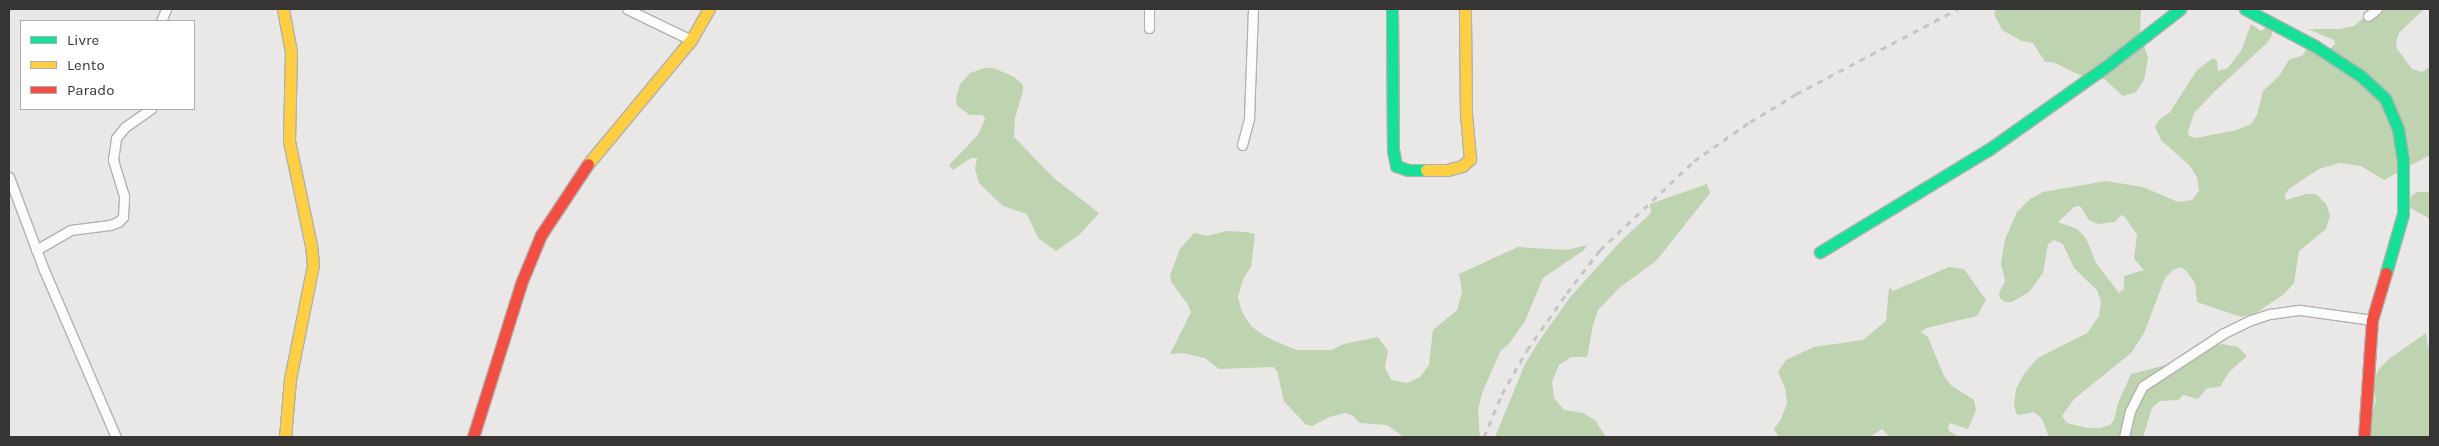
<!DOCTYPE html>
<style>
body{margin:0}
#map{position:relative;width:2439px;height:446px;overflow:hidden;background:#e9e8e6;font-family:Karla,sans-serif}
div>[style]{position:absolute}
.forest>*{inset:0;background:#bed3b0}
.roads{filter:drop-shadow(1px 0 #b2b1b0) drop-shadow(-1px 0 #b2b1b0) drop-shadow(0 1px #b2b1b0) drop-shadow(0 -1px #b2b1b0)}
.street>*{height:9px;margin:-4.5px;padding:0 4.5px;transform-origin:4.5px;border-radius:4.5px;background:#fcfcfb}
.fast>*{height:11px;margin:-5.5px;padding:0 5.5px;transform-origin:5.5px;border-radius:5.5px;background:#16e098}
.slow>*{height:11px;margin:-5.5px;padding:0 5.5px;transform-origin:5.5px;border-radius:5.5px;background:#ffcf43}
.jam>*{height:11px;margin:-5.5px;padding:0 5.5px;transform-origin:5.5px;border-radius:5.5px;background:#f24e42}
.rail>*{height:3px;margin-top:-1.5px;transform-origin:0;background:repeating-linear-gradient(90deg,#c6c5c5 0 6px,transparent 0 12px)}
span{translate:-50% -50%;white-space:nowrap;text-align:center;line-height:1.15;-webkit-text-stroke:4px #fff;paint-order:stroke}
.frame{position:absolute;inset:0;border:10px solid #363534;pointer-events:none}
.legend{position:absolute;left:20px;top:20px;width:175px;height:90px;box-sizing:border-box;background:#fff;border:1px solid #afaeae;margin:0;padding:6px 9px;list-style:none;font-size:15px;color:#363534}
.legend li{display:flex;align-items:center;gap:10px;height:25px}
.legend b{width:25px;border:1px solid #afaeae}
</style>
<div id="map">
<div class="forest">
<div style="clip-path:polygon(1996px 9px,2141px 9px,2140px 33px,2148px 58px,2144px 80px,2136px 92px,2123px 96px,2104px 79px,2080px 75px,2053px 62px,2045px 62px,2033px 43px,2022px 41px,2002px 30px,1994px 14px)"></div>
<div style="clip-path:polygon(evenodd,2374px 9px,2424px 9px,2399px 33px,2396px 42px,2397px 49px,2412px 69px,2422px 72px,2430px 67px,2430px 155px,2384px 180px,2361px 166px,2339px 163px,2319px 169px,2290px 188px,2285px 194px,2286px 200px,2306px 194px,2316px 194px,2326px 204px,2330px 215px,2326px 229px,2299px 251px,2294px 283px,2284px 294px,2256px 313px,2241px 317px,2197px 302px,2195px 283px,2187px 272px,2181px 267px,2173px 270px,2165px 278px,2144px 333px,2131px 353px,2074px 399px,2062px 416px,2067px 423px,2087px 428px,2100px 428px,2110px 425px,2114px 420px,2118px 403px,2131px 374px,2181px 361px,2206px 348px,2222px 344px,2238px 347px,2247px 356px,2229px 372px,2220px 387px,2207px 388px,2198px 399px,2183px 395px,2178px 400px,2160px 401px,2152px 408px,2143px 437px,2049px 437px,2042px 419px,2034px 412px,2019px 415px,2016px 413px,2014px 404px,2016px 389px,2024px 374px,2038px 358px,2087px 333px,2099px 316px,2101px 301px,2097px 290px,2074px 268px,2063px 244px,2054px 240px,2048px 244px,2043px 273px,2029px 292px,2012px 302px,2005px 302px,2000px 298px,1999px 293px,2005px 281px,2001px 264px,2005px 239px,2017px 212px,2030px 199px,2043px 192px,2106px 181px,2143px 187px,2178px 202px,2192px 200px,2199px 191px,2197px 177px,2189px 165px,2161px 140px,2155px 127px,2159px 120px,2170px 112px,2197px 70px,2213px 58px,2217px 61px,2218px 71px,2228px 68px,2241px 51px,2251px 24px,2261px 31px,2266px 27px,2272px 31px,2272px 35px,2268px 42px,2214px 92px,2194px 113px,2188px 132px,2189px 136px,2196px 138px,2237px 130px,2251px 124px,2257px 115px,2263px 91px,2279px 76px,2289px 60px,2303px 55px,2307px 48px,2330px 49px,2335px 44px,2334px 40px,2308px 29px,2339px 29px,2354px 26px,2374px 9px,2080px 206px,2089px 220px,2098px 224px,2115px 222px,2121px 215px,2125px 217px,2137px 235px,2134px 259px,2144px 270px,2124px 276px,2124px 289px,2119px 293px,2096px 263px,2086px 238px,2077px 229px,2058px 222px,2074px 207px,2080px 206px)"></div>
<div style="clip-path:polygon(985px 68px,994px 68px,1014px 77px,1023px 85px,1023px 91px,1015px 118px,1014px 137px,1055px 179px,1099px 213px,1079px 235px,1056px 251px,1038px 238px,1027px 214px,1003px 206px,979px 183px,975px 169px,977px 158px,971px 158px,953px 170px,949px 165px,978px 135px,985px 119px,983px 115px,970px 115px,957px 106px,956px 98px,960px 84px,970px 73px)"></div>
<div style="clip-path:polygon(1707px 184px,1710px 193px,1656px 261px,1619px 288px,1598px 310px,1593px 325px,1587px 357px,1571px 357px,1559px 365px,1552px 382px,1554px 398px,1564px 410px,1583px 413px,1595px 420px,1606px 437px,1495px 437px,1525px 364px,1541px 338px,1571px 296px,1620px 242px,1651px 213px,1650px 204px)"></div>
<div style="clip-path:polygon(2417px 192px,2430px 192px,2430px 219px,2409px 207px,2411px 196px)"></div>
<div style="clip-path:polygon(1227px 231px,1246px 232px,1255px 234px,1251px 267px,1243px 279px,1238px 297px,1242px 312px,1251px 326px,1266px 337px,1296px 350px,1331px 350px,1344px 344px,1378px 337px,1388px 351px,1385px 367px,1391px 380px,1407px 383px,1420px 377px,1429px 365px,1433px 330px,1457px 310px,1462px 292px,1459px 274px,1518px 247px,1566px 250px,1587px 245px,1584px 250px,1543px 278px,1525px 321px,1508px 345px,1501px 350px,1482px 393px,1478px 410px,1480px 437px,1404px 437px,1387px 425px,1360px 423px,1352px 415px,1345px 413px,1329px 417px,1312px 426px,1305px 424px,1284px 401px,1277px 371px,1273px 367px,1219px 369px,1205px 358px,1183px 353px,1170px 354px,1191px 312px,1187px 303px,1171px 282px,1170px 275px,1180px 249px,1194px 233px,1207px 236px)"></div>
<div style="clip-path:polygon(1949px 267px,1964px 269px,1986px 300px,1977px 316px,1926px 328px,1921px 332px,1928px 337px,1944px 376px,1952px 386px,1974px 400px,1976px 410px,1968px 429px,1950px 423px,1948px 426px,1949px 431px,1959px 437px,1890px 437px,1882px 429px,1870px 437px,1779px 437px,1774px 429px,1781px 419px,1787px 403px,1785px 388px,1778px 372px,1786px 360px,1814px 347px,1863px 340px,1886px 321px,1889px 287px,1893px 291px)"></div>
<div style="clip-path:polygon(2426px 333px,2428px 347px,2430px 347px,2430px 437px,2357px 437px,2364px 432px,2371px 417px,2376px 400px,2372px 385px,2379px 369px,2389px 359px)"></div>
</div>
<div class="roads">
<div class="street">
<div style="left:627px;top:9px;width:71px;rotate:25.8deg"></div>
<div style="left:2368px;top:16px;width:11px;rotate:-38deg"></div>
<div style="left:161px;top:21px;width:13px;rotate:-67deg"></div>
<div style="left:1149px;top:28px;width:19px;rotate:-90deg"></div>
<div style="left:1242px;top:145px;width:28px;rotate:-75deg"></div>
<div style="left:1249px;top:118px;width:109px;rotate:-87.9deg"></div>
<div style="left:9px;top:177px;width:99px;rotate:69.4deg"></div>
<div style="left:44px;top:270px;width:182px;rotate:66.7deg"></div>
<div style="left:36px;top:250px;width:39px;rotate:-30deg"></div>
<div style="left:70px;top:230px;width:40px;rotate:-7.1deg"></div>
<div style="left:110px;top:225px;width:9px;rotate:-21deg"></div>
<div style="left:118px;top:222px;width:7px;rotate:-45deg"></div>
<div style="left:123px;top:217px;width:21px;rotate:-87deg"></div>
<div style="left:124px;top:196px;width:38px;rotate:-107deg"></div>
<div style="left:113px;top:160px;width:22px;rotate:-82deg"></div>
<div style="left:116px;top:138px;width:14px;rotate:-51deg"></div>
<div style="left:125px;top:127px;width:32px;rotate:-35deg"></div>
<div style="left:2124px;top:437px;width:27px;rotate:-77deg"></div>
<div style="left:2130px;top:411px;width:28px;rotate:-63deg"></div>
<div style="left:2143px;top:386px;width:97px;rotate:-33.2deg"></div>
<div style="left:2224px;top:333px;width:30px;rotate:-26deg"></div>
<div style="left:2251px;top:320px;width:20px;rotate:-18deg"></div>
<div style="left:2270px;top:314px;width:30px;rotate:-8deg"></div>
<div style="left:2300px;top:310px;width:73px;rotate:7.9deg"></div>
</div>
<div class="fast">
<div style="left:1392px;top:9px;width:141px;rotate:89.6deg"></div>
<div style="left:1393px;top:150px;width:16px;rotate:79deg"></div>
<div style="left:1396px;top:166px;width:13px;rotate:18deg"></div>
<div style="left:1408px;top:170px;width:18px"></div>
<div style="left:2245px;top:9px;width:79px;rotate:27.9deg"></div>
<div style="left:2315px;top:46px;width:55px;rotate:33.1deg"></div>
<div style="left:2361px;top:76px;width:33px;rotate:43deg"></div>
<div style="left:2385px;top:98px;width:34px;rotate:67deg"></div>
<div style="left:2398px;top:129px;width:30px;rotate:81deg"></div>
<div style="left:2403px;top:159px;width:55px;rotate:90deg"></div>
<div style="left:2403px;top:214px;width:61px;rotate:106.1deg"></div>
<div style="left:1820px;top:252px;width:197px;rotate:-31.3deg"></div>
<div style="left:1988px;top:150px;width:142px;rotate:-35.3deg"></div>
<div style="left:2104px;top:68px;width:96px;rotate:-37.8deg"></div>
</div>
<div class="slow">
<div style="left:283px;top:9px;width:44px;rotate:79.5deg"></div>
<div style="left:291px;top:52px;width:89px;rotate:91.3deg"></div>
<div style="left:289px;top:141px;width:106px;rotate:78.1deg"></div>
<div style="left:311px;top:245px;width:20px;rotate:84deg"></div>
<div style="left:313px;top:265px;width:116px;rotate:101.4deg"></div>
<div style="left:290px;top:379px;width:58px;rotate:94.9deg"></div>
<div style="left:588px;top:164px;width:161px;rotate:-50.3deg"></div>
<div style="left:691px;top:40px;width:36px;rotate:-60deg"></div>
<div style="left:1426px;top:170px;width:21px"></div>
<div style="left:1447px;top:170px;width:16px;rotate:-15deg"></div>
<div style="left:1462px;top:166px;width:11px;rotate:-41deg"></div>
<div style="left:1470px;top:159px;width:46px;rotate:-95deg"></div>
<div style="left:1466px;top:113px;width:104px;rotate:-90.6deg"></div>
</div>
<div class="jam">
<div style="left:473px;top:437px;width:164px;rotate:-72.6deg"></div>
<div style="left:522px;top:281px;width:50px;rotate:-67.6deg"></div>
<div style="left:541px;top:235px;width:85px;rotate:-56.5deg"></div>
<div style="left:2364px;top:437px;width:117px;rotate:-86.1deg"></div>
<div style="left:2372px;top:320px;width:49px;rotate:-73.4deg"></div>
</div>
</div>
<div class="rail">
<div style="left:1484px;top:437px;width:47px;rotate:-67.3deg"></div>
<div style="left:1502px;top:394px;width:51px;rotate:-60.4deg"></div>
<div style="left:1527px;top:350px;width:70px;rotate:-54.9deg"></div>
<div style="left:1567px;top:293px;width:54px;rotate:-52.5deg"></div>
<div style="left:1600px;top:250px;width:129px;rotate:-43.4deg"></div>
<div style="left:1694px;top:161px;width:68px;rotate:-34.9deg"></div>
<div style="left:1750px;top:122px;width:54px;rotate:-31.3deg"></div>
<div style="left:1796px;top:94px;width:183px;rotate:-27.7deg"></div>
</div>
<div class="frame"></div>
<ul class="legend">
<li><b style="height:6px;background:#16e098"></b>Livre</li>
<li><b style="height:6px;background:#ffcf43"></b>Lento</li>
<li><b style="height:6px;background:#f24e42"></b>Parado</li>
</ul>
</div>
